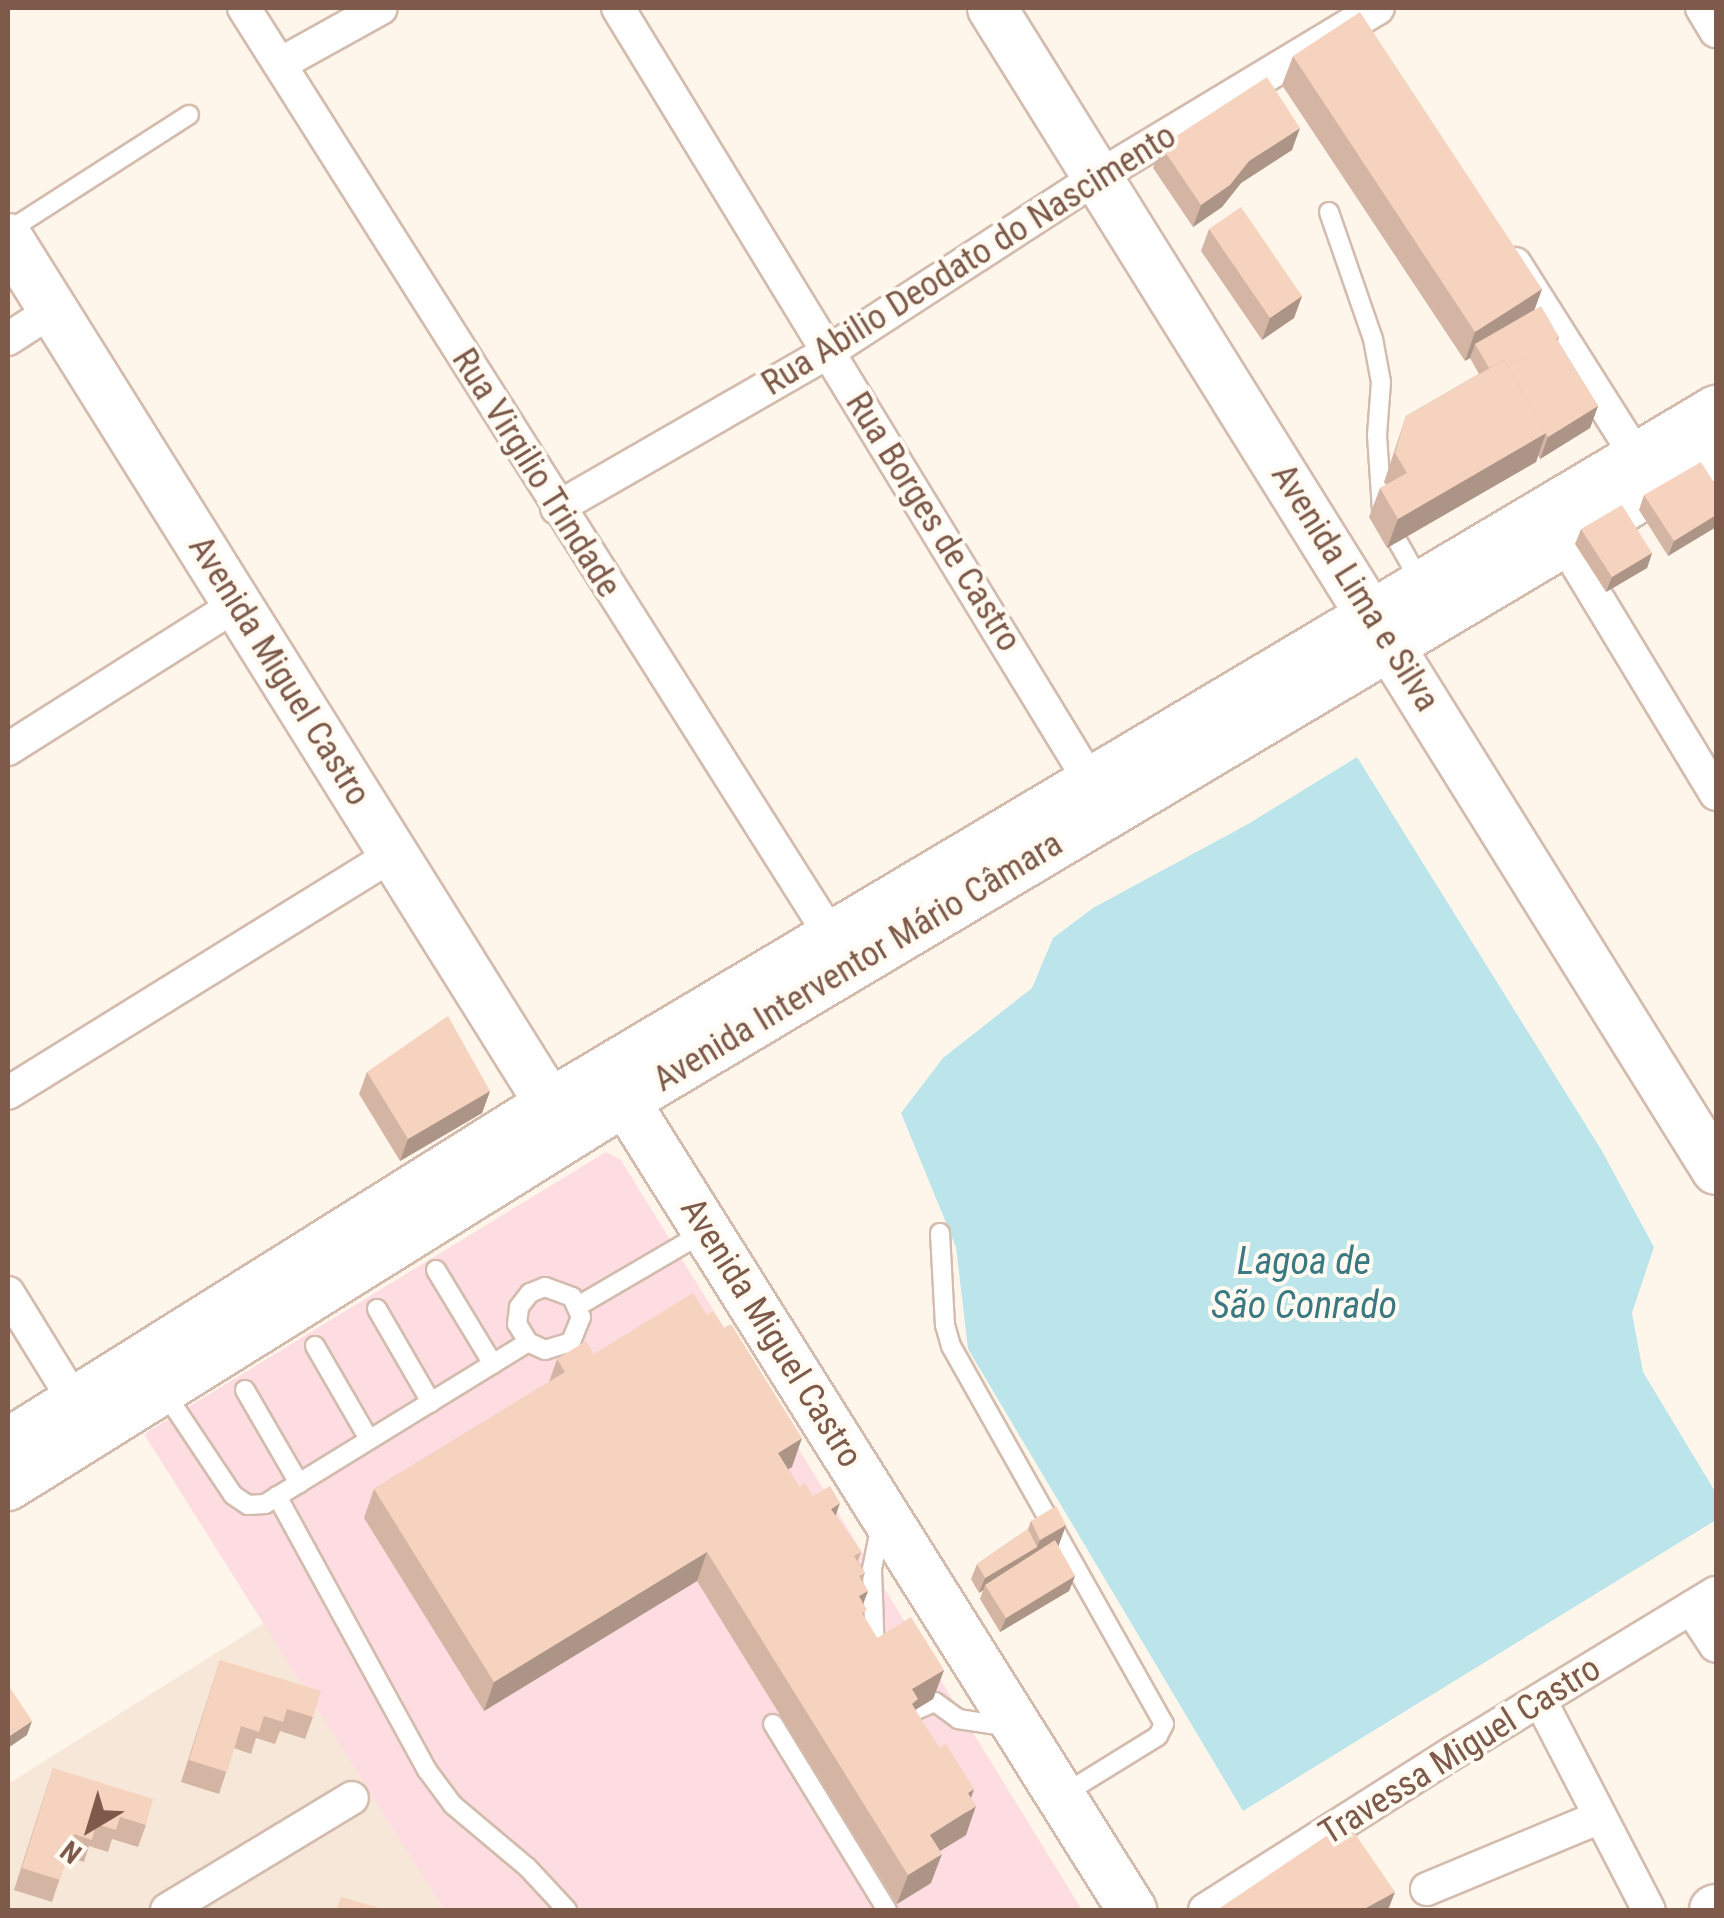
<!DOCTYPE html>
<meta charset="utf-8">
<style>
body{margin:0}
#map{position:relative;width:1724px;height:1918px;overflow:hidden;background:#fef6ea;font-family:"Roboto Condensed",sans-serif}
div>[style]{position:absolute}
.residential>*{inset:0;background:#f7e7d8}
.medical>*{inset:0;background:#fddde2}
.water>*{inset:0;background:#bce5eb}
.roads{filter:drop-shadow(2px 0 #d3bcae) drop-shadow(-2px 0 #d3bcae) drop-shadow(0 2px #d3bcae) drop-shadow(0 -2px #d3bcae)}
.lane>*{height:18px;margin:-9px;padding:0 9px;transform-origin:9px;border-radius:9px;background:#fff}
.street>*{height:32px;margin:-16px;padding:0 16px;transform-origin:16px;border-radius:16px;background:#fff}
.secondary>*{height:48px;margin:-24px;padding:0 24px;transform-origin:24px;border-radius:24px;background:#fff}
.wall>*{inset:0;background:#d4b5a4}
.shaded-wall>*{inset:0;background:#ac9486}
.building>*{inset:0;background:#f6d3bf}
span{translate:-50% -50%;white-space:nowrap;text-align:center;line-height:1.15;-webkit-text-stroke:8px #fffaf2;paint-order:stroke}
.street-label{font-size:35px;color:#7d5a4a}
.water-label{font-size:38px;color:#3b7982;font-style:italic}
.frame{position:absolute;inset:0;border:10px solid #7d5a4a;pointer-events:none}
.north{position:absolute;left:40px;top:1778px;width:100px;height:100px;-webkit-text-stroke:8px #fffaf2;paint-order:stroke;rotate:218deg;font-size:28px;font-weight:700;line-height:40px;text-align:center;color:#7d5a4a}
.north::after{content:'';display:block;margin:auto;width:35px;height:45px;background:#7d5a4a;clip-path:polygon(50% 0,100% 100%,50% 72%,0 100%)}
</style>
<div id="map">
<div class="residential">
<div style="clip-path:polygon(264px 1623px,444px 1910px,8px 1910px,8px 1784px)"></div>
</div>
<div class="medical">
<div style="clip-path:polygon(606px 1152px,621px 1160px,1082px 1910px,444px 1910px,144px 1434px)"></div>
</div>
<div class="water">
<div style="clip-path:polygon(1357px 757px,1602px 1151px,1654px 1247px,1632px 1313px,1643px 1372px,1716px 1493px,1716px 1520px,1243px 1811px,968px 1349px,956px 1247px,901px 1113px,943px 1058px,1032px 988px,1053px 938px,1093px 908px,1248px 824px)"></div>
</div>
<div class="roads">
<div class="lane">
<div style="left:1329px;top:212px;width:134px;rotate:70.9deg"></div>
<div style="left:1373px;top:339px;width:44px;rotate:79.5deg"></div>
<div style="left:1381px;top:382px;width:53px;rotate:94.3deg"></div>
<div style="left:1377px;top:435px;width:75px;rotate:86.2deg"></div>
<div style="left:8px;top:231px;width:215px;rotate:-32.7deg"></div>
<div style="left:1398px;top:542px;width:47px;rotate:60.7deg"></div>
<div style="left:940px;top:1233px;width:92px;rotate:86.9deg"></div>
<div style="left:945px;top:1325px;width:22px;rotate:74deg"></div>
<div style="left:951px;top:1346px;width:434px;rotate:60.6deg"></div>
<div style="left:1164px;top:1724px;width:13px;rotate:117deg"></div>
<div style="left:1158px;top:1736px;width:114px;rotate:148.3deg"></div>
<div style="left:436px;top:1270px;width:110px;rotate:58.8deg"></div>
<div style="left:578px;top:1306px;width:145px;rotate:-30.3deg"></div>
<div style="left:377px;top:1309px;width:108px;rotate:59.9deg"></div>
<div style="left:315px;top:1346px;width:108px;rotate:59.9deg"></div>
<div style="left:163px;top:1390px;width:126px;rotate:56.3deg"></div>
<div style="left:233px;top:1495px;width:18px;rotate:34deg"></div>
<div style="left:248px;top:1505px;width:17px;rotate:-3deg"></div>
<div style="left:265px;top:1504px;width:309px;rotate:-31.6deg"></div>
<div style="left:528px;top:1342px;width:21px;rotate:-121deg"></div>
<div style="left:517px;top:1324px;width:17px;rotate:-83deg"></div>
<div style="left:519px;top:1307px;width:18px;rotate:-52deg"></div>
<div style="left:530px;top:1293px;width:16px;rotate:-22deg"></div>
<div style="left:545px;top:1287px;width:29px;rotate:20deg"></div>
<div style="left:572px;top:1297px;width:22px;rotate:66deg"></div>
<div style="left:581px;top:1317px;width:27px;rotate:112deg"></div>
<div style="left:571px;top:1342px;width:27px;rotate:163deg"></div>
<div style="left:545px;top:1350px;width:19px;rotate:-155deg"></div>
<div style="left:245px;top:1390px;width:108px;rotate:59.9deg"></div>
<div style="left:277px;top:1496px;width:312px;rotate:61.3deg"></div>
<div style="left:427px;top:1770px;width:44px;rotate:53.4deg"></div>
<div style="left:453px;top:1805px;width:97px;rotate:40deg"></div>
<div style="left:527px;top:1867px;width:59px;rotate:47.1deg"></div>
<div style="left:875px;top:1656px;width:87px;rotate:-92deg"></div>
<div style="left:872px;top:1569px;width:46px;rotate:-78.7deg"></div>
<div style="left:909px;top:1713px;width:28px;rotate:-23deg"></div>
<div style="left:935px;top:1702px;width:29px;rotate:36deg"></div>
<div style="left:958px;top:1719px;width:53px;rotate:8.7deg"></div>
<div style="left:773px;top:1724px;width:218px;rotate:58.5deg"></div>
</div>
<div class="street">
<div style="left:244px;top:8px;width:1098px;rotate:57.68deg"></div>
<div style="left:618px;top:8px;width:906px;rotate:58.59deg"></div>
<div style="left:1702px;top:8px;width:27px;rotate:59deg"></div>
<div style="left:280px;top:64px;width:115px;rotate:-29deg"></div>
<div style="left:1515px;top:264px;width:228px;rotate:57.7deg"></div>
<div style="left:8px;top:339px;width:54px;rotate:-32.8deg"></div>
<div style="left:557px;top:508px;width:313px;rotate:-29.9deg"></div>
<div style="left:828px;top:352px;width:320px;rotate:-33deg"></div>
<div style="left:1096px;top:178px;width:329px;rotate:-31.1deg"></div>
<div style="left:1564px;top:543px;width:293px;rotate:58.8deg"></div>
<div style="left:8px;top:749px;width:271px;rotate:-32.3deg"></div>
<div style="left:8px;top:1093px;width:453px;rotate:-31.8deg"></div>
<div style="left:8px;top:1293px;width:128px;rotate:58.4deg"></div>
<div style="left:1691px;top:1608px;width:45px;rotate:56.7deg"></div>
<div style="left:1541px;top:1702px;width:234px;rotate:62.6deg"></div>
<div style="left:1427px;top:1889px;width:187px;rotate:-22.6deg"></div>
<div style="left:167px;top:1910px;width:216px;rotate:-31.2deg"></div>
<div style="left:1205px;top:1910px;width:295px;rotate:-32.4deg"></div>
<div style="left:1454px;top:1752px;width:306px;rotate:-31.3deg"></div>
</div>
<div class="secondary">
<div style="left:992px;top:8px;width:1369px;rotate:58.07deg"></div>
<div style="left:8px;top:238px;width:1033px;rotate:57.97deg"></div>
<div style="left:556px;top:1114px;width:17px;rotate:28deg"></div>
<div style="left:602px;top:1082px;width:11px;rotate:22deg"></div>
<div style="left:612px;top:1086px;width:20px;rotate:49deg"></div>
<div style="left:625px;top:1101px;width:955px;rotate:57.92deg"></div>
<div style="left:8px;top:1443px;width:638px;rotate:-32.07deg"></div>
<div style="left:549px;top:1104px;width:1358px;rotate:-30.74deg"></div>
<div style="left:8px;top:1486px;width:727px;rotate:-31.96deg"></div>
<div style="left:625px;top:1101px;width:1269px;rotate:-30.75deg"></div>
<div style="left:1714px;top:1910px;width:2px;rotate:-27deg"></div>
</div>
</div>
<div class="wall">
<div style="clip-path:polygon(1293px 56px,1542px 289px,1535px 309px,1559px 337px,1558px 341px,1598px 406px,1590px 428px,1540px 459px,1538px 455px,1536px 462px,1387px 548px,1369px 517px,1380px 488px,1386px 485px,1384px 482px,1406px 416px,1479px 374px,1470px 358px,1465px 361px,1282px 85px)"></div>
<div style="clip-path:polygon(1161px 146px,1292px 150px,1241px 183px,1222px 207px,1193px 227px,1153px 168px)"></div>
<div style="clip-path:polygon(1209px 229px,1302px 296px,1294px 318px,1262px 340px,1201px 251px)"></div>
<div style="clip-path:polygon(1716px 486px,1716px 527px,1668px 556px,1639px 510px,1644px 495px)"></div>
<div style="clip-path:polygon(1581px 529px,1652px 553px,1647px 568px,1606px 592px,1575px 544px)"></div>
<div style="clip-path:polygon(367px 1072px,490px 1091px,482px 1113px,400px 1161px,359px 1094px)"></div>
<div style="clip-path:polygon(594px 1354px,792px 1467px,788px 1469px,799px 1487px,813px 1496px,836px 1516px,861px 1552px,858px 1561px,865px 1573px,862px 1581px,868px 1591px,863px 1604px,865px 1618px,877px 1638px,944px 1670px,933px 1699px,915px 1710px,971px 1798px,966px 1835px,940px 1851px,931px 1883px,897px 1904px,697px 1581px,484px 1711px,364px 1518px,374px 1489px,549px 1382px,557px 1359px)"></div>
<div style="clip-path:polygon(1031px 1521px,1066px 1525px,1058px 1547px,1075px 1576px,1069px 1591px,1000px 1632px,980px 1599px,983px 1590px,979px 1593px,971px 1579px,977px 1564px,1028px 1529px)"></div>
<div style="clip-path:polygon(220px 1660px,313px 1717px,305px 1739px,280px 1731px,275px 1744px,256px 1738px,251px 1754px,234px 1748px,219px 1794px,181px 1782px)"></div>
<div style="clip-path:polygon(53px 1768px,146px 1825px,138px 1847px,112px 1839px,108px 1852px,89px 1846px,84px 1862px,67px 1857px,52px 1902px,14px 1890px)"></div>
</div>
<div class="shaded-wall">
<div style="clip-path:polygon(1300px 128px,1292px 150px,1241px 183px,1222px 207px,1193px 227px,1201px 205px,1249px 161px)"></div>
<div style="clip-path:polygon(1542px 289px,1531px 318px,1475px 344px,1470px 358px,1465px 361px,1475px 332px)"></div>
<div style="clip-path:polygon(1302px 296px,1294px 318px,1262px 340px,1270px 318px)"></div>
<div style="clip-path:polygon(1598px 406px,1590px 428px,1540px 459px,1548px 437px)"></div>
<div style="clip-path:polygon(1546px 433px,1536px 462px,1387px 548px,1398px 519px)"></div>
<div style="clip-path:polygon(1716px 515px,1716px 527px,1668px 556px,1674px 541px)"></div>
<div style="clip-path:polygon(1652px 553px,1647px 568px,1606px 592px,1612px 577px)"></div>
<div style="clip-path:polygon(490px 1091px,482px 1113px,400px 1161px,408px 1139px)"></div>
<div style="clip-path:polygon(802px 1438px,792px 1467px,767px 1482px,778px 1453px)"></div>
<div style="clip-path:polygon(840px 1503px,830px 1532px,831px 1509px)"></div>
<div style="clip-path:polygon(1066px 1525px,1058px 1547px,985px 1585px,983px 1590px,979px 1593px,985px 1578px,1037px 1547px,1040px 1540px)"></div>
<div style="clip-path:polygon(707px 1552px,697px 1581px,484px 1711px,494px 1682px)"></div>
<div style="clip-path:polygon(1075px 1576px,1069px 1591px,1000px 1632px,1006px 1618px)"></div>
<div style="clip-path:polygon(868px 1591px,857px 1620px,859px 1596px)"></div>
<div style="clip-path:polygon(944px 1670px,933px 1699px,902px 1718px,912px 1689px)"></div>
<div style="clip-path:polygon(32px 1721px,27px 1735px,8px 1748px,8px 1737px)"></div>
<div style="clip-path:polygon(974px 1789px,966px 1813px,976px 1806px,966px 1835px,919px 1864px,930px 1835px,968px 1793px)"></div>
<div style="clip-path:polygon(942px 1854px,931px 1883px,897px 1904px,908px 1875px)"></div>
<div style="clip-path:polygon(1395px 1892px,1388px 1910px,1362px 1910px)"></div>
</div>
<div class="building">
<div style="clip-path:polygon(1360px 12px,1542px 289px,1475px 332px,1293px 56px)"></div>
<div style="clip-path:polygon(1267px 77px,1300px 128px,1249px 161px,1230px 185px,1201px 205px,1161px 146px)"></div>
<div style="clip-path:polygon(1241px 207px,1302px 296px,1270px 318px,1209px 229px)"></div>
<div style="clip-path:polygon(1541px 306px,1559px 337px,1508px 367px,1504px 360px,1489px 368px,1475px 344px)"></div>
<div style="clip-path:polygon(1556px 338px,1598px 406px,1548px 437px,1508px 367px)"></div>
<div style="clip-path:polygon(1504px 360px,1546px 433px,1398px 519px,1380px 488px,1407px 473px,1395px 453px,1406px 416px)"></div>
<div style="clip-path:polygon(1701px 462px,1716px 486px,1716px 515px,1674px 541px,1644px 495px)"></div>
<div style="clip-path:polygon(1622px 505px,1652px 553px,1612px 577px,1581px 529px)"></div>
<div style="clip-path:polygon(448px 1016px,490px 1091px,408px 1139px,367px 1072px)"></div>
<div style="clip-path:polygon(693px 1293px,707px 1315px,713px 1311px,724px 1328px,731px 1324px,802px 1438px,778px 1453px,799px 1487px,805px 1483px,813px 1496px,830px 1486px,840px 1503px,831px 1509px,861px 1552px,854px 1556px,865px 1573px,859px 1576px,868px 1591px,859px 1596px,867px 1610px,862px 1613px,877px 1638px,911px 1617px,944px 1670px,912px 1689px,918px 1699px,912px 1704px,939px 1748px,946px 1744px,974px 1789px,968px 1793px,976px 1806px,930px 1835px,942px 1854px,908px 1875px,707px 1552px,494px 1682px,374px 1489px,565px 1372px,557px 1359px,586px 1341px,594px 1354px)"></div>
<div style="clip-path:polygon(1056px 1506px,1066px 1525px,1040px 1540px,1031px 1521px)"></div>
<div style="clip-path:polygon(1028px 1529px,1037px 1547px,985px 1578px,977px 1564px)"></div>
<div style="clip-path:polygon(1055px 1540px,1075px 1576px,1006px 1618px,985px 1585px)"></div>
<div style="clip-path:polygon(220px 1660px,321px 1691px,313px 1717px,287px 1709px,283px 1722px,264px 1716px,259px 1732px,241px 1726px,227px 1772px,189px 1760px)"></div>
<div style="clip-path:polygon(9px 1686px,32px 1721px,8px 1737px,8px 1687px)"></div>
<div style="clip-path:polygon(53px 1768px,153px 1799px,146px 1825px,120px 1817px,116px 1830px,96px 1824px,92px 1840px,74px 1834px,60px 1880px,22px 1868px)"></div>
<div style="clip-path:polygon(1347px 1822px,1395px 1892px,1362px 1910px,1217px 1910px)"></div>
<div style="clip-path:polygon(341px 1897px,386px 1910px,336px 1910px)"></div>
</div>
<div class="street-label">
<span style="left:969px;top:260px;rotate:-32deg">Rua Abilio Deodato do Nascimento</span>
<span style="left:536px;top:473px;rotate:58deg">Rua Virgilio Trindade</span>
<span style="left:933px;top:522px;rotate:58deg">Rua Borges de Castro</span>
<span style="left:1355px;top:588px;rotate:58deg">Avenida Lima e Silva</span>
<span style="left:279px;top:671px;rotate:58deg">Avenida Miguel Castro</span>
<span style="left:858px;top:962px;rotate:-31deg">Avenida Interventor Mário Câmara</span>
<span style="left:771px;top:1333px;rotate:58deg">Avenida Miguel Castro</span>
<span style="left:1460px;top:1751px;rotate:-32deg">Travessa Miguel Castro</span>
</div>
<div class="water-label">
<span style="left:1304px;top:1284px">Lagoa de<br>São Conrado</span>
</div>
<div class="frame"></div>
<div class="north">N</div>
</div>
